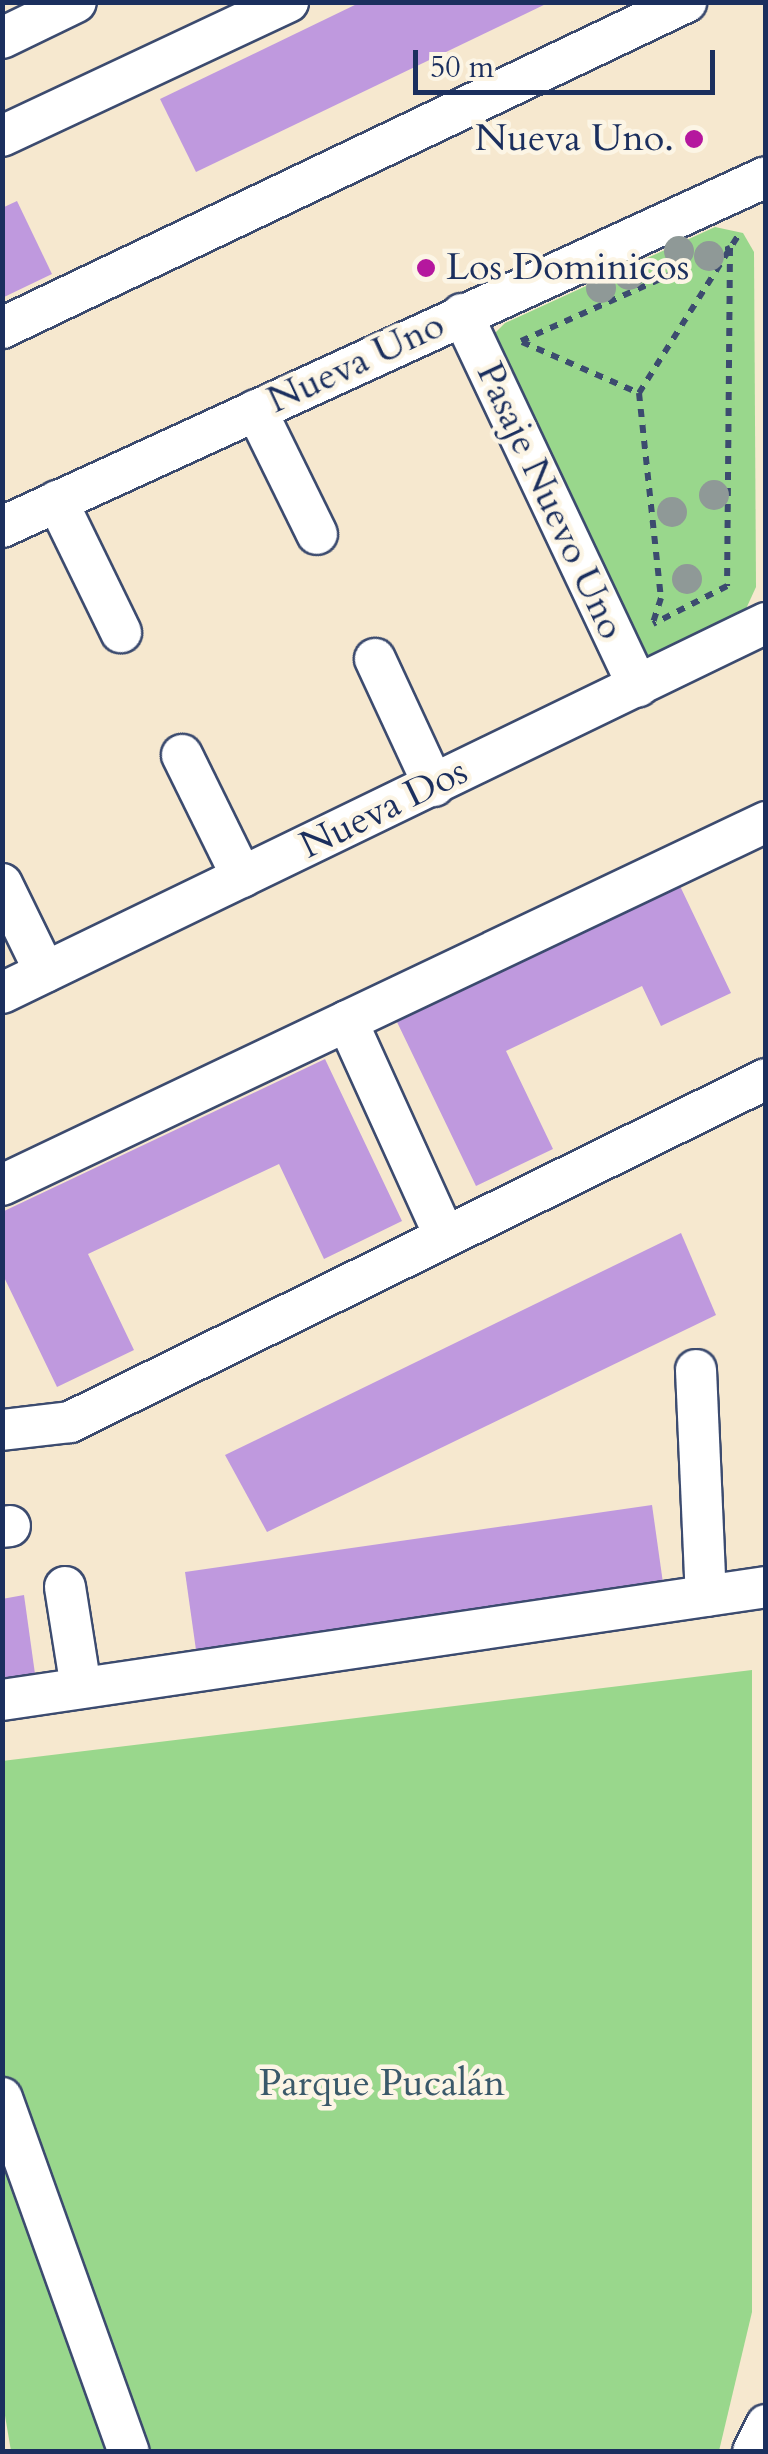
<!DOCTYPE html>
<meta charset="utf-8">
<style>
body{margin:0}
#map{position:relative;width:768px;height:2454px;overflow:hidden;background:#f6e8cf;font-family:Cardo,serif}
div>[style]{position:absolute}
.green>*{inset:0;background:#99d78c}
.building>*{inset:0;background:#bf99de}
.path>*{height:6px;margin-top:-3px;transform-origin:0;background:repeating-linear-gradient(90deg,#3c4b6f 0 8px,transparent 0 16px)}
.roads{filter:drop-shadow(2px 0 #3c4b6f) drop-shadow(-2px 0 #3c4b6f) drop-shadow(0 2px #3c4b6f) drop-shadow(0 -2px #3c4b6f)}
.minor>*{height:40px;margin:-20px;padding:0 20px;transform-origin:20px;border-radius:20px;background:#fff}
.trees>*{width:30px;height:30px;margin:-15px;border-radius:50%;background:#8f9997}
.dots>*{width:28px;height:28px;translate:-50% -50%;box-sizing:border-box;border:5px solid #fcf5e5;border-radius:50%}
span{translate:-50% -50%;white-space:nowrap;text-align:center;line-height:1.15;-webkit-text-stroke:9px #fcf5e5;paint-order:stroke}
.poi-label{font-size:38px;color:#1b2f5e}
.right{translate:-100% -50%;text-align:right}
.left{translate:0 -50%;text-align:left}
.street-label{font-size:38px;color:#1b2f5e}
.park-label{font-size:38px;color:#3a596a}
.frame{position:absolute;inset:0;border:5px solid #1b2f5e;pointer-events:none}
.scale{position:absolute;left:413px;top:50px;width:302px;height:45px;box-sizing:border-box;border:5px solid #1b2f5e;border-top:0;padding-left:12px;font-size:30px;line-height:35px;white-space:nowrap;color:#1b2f5e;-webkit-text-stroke:8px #fcf5e5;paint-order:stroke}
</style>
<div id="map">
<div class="green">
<div style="clip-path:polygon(715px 227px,743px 233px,754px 252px,756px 587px,745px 611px,731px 620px,644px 657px,493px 335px,505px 323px)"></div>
<div style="clip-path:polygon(752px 1670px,752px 2312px,719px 2451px,11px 2451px,2px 2398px,2px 1761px)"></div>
</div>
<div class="building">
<div style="clip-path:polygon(361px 2px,550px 2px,196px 172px,160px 99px)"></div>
<div style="clip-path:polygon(17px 201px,52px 274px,2px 298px,2px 208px)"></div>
<div style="clip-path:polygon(680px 886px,731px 993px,661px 1026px,642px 986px,506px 1051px,553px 1149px,476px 1186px,397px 1022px)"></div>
<div style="clip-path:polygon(325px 1059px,402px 1221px,324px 1259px,279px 1164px,88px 1254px,134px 1350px,57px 1387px,2px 1273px,2px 1212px)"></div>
<div style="clip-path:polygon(681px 1233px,716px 1315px,267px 1532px,225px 1455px)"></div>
<div style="clip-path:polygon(652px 1505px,663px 1583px,196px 1650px,185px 1572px)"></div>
<div style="clip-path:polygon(24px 1595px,35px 1674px,2px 1678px,2px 1599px)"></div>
</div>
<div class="path">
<div style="left:521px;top:341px;width:229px;rotate:-24deg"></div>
<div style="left:730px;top:248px;width:338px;rotate:90.5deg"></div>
<div style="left:727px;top:586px;width:83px;rotate:152.8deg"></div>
<div style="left:522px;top:342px;width:128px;rotate:23.6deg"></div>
<div style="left:639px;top:393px;width:206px;rotate:83.9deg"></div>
<div style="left:661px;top:598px;width:28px;rotate:108deg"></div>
<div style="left:639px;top:393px;width:186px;rotate:-57.8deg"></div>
</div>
<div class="roads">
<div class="minor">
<div style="left:2px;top:38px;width:82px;rotate:-25.9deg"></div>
<div style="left:2px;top:136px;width:316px;rotate:-25.1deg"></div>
<div style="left:462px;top:314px;width:412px;rotate:64.7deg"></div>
<div style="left:2px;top:328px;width:758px;rotate:-25.48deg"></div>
<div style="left:256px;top:410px;width:138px;rotate:63.8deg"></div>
<div style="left:57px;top:501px;width:146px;rotate:64deg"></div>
<div style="left:2px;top:527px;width:840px;rotate:-24.61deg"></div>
<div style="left:375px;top:659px;width:140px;rotate:65.1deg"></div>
<div style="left:182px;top:755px;width:136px;rotate:63.8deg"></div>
<div style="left:2px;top:884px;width:98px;rotate:64deg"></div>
<div style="left:2px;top:993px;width:849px;rotate:-25.84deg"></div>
<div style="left:347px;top:1021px;width:235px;rotate:65.6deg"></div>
<div style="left:2px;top:1185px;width:846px;rotate:-25.41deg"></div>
<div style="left:696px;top:1370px;width:226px;rotate:87.5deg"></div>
<div style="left:2px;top:1430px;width:68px;rotate:-6.7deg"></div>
<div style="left:70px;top:1422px;width:776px;rotate:-26.23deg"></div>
<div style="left:2px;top:1527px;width:8px;rotate:-7deg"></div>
<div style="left:65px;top:1587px;width:102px;rotate:81deg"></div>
<div style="left:2px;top:1700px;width:772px;rotate:-8.41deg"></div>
<div style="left:2px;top:2098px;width:376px;rotate:70.3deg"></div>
<div style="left:753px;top:2452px;width:30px;rotate:-64deg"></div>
</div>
</div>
<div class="trees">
<div style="left:679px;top:251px"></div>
<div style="left:709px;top:256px"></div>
<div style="left:629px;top:275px"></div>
<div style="left:601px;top:288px"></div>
<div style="left:714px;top:495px"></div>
<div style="left:672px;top:512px"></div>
<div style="left:687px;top:579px"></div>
</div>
<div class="dots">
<div style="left:694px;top:139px;background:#b5179e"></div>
<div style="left:426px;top:268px;background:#b5179e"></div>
</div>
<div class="poi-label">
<span class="right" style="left:674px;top:139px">Nueva Uno.</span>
<span class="left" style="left:446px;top:268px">Los Dominicos</span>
</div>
<div class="street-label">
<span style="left:356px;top:363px;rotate:-25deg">Nueva Uno</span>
<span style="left:550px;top:501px;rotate:65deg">Pasaje Nuevo Uno</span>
<span style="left:384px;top:809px;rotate:-26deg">Nueva Dos</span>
</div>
<div class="park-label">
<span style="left:382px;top:2084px">Parque Pucalán</span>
</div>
<div class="frame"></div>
<div class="scale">50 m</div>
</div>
